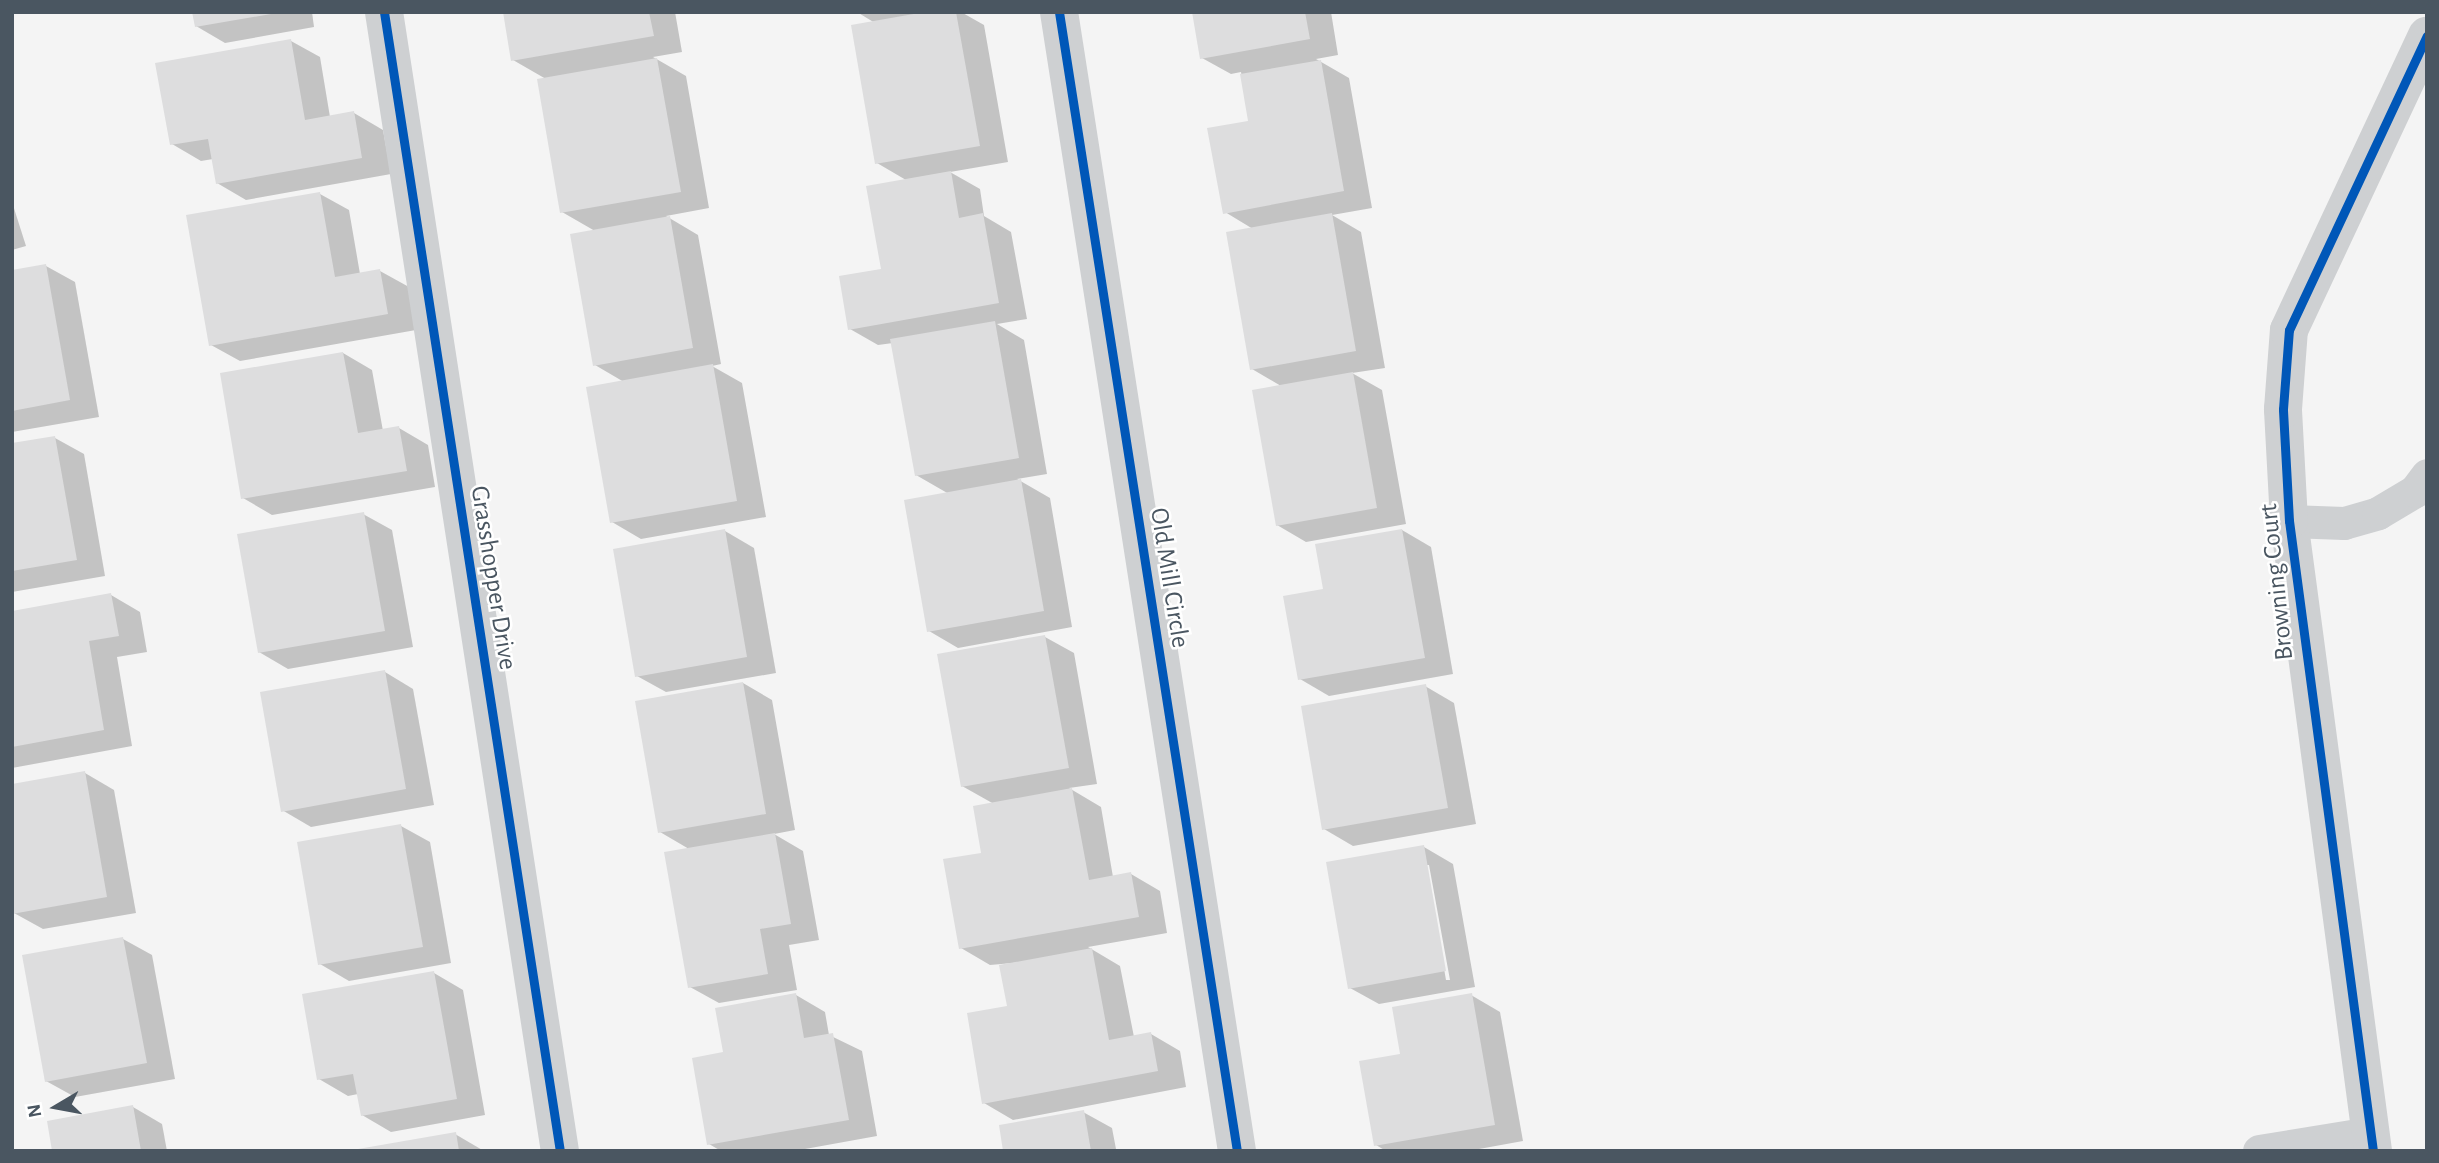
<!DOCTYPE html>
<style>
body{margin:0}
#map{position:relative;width:2439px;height:1163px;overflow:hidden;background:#f4f4f4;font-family:"Alegreya Sans",sans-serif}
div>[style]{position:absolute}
.shadow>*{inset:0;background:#0003}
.building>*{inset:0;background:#ddddde}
.service>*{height:33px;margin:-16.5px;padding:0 16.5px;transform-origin:16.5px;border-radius:16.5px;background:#ced0d2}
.minor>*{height:38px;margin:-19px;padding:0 19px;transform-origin:19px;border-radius:19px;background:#ced0d2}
.cycleway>*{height:9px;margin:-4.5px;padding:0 4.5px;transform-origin:4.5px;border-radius:4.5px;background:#0057b8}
span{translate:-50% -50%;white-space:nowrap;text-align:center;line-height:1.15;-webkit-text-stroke:5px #fff;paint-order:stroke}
.street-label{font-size:26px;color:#4a5661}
.frame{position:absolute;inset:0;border:14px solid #4a5661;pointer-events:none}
.north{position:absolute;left:21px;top:1072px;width:70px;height:70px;-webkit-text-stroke:5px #fff;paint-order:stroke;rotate:260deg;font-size:19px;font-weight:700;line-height:28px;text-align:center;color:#4a5661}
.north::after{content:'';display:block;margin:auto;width:24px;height:32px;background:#4a5661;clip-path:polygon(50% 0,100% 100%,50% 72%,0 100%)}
</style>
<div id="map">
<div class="shadow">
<div style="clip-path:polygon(194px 12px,312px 12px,314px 27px,225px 43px,196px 26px)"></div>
<div style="clip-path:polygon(504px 12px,675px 12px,682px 52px,653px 57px,686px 76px,709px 208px,666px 216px,698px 235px,721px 364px,712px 366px,742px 383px,766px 517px,641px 539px,612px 522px,624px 382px,595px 365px,595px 231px,562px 212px,546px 79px,513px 60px)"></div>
<div style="clip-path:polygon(857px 12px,961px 12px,984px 25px,1008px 162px,950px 172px,980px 189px,984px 216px,1011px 232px,1027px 319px,997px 324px,1024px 340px,1047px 474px,1017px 479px,1050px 498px,1072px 627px,958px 648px,929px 631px,949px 494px,916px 475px,893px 343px,878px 345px,850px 329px,883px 270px,906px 180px,877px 163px,875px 23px)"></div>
<div style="clip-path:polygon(1194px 12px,1331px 12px,1338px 55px,1316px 59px,1349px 78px,1372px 208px,1332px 215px,1361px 232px,1385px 368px,1352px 373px,1382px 390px,1406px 524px,1306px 542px,1277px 525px,1281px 386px,1252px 369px,1253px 229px,1225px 212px,1250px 122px,1241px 72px,1231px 74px,1202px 58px)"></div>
<div style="clip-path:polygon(291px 41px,320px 57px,330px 117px,354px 113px,383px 130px,391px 174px,246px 200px,217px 183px,213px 159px,201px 161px,172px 144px)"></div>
<div style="clip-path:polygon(320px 194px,349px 210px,360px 274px,380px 271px,409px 287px,416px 330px,240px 361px,211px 345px)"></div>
<div style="clip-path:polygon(12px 202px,26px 246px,12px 250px)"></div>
<div style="clip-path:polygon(46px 266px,75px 282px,99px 417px,12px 432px,12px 272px)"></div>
<div style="clip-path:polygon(343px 353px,372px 370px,383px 431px,399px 428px,428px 445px,435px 487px,272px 515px,243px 498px)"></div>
<div style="clip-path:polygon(55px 438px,84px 454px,105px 576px,12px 592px,12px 445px)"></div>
<div style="clip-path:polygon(363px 514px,392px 530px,413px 647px,288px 669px,259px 652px)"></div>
<div style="clip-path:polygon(1402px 530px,1431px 547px,1453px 674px,1329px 696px,1300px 679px,1325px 591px)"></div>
<div style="clip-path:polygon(725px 531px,754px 548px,776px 673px,666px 692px,637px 676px)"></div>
<div style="clip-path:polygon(111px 595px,140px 612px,147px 652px,117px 657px,132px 746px,12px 768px,12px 612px)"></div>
<div style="clip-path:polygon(1045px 637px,1074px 653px,1097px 784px,1069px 788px,1101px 807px,1113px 877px,1131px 874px,1160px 891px,1167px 933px,1088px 947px,1120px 966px,1134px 1037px,1151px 1034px,1180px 1051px,1186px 1087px,1013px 1120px,984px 1103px,1025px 962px,990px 965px,961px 948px,994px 804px,962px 786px)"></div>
<div style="clip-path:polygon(385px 672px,413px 689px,434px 805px,311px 827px,282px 810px)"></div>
<div style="clip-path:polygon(743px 683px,772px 700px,795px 830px,774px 834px,803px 851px,819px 940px,789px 945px,797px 990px,719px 1003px,690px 987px,689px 849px,660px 832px)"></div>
<div style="clip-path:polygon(1425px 686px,1454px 703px,1476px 824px,1353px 846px,1324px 829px)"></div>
<div style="clip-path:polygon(85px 773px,114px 790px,136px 913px,43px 929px,14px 913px)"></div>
<div style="clip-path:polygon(401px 826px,430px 842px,451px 963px,349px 981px,320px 964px)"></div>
<div style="clip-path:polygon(evenodd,1424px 847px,1453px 864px,1475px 987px,1379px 1004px,1350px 988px,1424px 847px,1426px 865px,1429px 865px,1450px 980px,1446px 980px,1426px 865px)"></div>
<div style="clip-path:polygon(123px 939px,152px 955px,175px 1079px,75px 1097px,46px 1081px)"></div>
<div style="clip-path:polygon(434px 973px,463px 990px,485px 1115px,391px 1132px,362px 1115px,358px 1094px,348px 1096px,319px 1079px)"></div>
<div style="clip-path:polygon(796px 995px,825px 1012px,829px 1035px,862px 1051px,877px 1136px,794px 1151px,721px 1151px,709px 1144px)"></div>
<div style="clip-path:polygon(1471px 995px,1500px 1012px,1523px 1141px,1468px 1151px,1386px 1151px,1376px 1145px,1402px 1056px)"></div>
<div style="clip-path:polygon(133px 1107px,162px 1124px,167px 1151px,54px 1151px)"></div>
<div style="clip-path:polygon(1083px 1112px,1112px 1128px,1116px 1149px,1136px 1151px,1005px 1151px)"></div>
<div style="clip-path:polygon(455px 1134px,484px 1151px,360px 1151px)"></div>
</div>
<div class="building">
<div style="clip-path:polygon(192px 12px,271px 12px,271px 14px,195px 27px)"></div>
<div style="clip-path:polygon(503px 12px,649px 12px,654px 36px,511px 61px)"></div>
<div style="clip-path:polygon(925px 12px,956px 12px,980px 146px,875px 164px,851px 25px)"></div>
<div style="clip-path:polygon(1192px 12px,1305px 12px,1310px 39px,1200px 59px)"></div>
<div style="clip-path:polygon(291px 39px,305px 120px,354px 111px,362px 158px,216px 184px,208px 139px,170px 145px,155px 63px)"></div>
<div style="clip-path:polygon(657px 58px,681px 192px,560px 213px,537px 79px)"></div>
<div style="clip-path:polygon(1321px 60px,1344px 191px,1223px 214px,1207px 128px,1248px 121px,1240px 74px)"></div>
<div style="clip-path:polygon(951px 171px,959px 218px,983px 213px,999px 303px,848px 330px,839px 276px,881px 269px,866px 186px)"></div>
<div style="clip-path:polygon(320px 192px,335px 277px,380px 269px,388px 314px,209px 346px,186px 215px)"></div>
<div style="clip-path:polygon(1332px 213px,1356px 351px,1250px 370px,1226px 232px)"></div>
<div style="clip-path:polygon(670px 216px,693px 348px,593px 366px,570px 234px)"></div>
<div style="clip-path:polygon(46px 264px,70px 400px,12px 411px,12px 270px)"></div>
<div style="clip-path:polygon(995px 321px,1019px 458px,915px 476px,890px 339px)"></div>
<div style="clip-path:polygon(343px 352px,358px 433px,399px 426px,407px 471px,241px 499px,220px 373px)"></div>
<div style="clip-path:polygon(713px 364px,737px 501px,610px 523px,586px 387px)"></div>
<div style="clip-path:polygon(1353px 372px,1377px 508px,1276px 526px,1252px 390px)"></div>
<div style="clip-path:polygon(55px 436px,77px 560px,12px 571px,12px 443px)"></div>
<div style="clip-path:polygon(1021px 479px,1044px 611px,927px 632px,904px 500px)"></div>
<div style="clip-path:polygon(364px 512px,385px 631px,258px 653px,237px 534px)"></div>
<div style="clip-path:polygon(725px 529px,747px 657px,635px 677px,613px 549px)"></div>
<div style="clip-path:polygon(1402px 529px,1425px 658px,1298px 680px,1283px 596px,1323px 589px,1315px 544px)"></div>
<div style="clip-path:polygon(111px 593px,119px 636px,89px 641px,104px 730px,12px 747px,12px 611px)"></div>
<div style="clip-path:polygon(1045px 635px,1069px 768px,961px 787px,937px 654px)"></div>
<div style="clip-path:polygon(385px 670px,406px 789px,281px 812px,260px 692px)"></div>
<div style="clip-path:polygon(743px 682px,766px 814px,658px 833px,635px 701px)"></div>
<div style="clip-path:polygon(1426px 684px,1448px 808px,1322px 830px,1301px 706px)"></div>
<div style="clip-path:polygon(85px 771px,107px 897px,12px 914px,12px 784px)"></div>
<div style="clip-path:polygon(1072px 788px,1089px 880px,1131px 872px,1139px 917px,959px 949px,943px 859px,981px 853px,973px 806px)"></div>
<div style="clip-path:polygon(401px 824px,423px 947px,318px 965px,297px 842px)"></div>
<div style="clip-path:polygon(775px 833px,791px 924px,760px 929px,768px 974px,688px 988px,664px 852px)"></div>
<div style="clip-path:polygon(1424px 845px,1446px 971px,1348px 989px,1326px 862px)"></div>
<div style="clip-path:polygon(123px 937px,147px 1063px,45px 1082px,22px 955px)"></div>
<div style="clip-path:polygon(1092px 948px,1109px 1040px,1151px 1032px,1158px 1071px,982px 1104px,967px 1013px,1007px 1006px,999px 965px)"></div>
<div style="clip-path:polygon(434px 971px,457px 1099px,361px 1116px,353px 1074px,317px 1080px,302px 994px)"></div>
<div style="clip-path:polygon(796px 993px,804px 1038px,833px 1033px,849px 1120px,707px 1145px,692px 1058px,723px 1052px,715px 1008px)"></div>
<div style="clip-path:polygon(1472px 993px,1495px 1125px,1374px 1146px,1359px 1061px,1400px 1054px,1392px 1007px)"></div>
<div style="clip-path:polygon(133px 1105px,141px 1151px,52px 1151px,47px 1121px)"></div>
<div style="clip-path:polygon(1084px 1110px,1091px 1151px,1003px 1151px,999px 1125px)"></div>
<div style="clip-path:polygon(456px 1132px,459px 1151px,358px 1151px,358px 1149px)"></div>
</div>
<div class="service">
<div style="left:2289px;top:521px;width:55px;rotate:2.1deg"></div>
<div style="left:2344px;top:523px;width:35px;rotate:-16deg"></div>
<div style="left:2378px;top:513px;width:43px;rotate:-30.7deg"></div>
<div style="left:2415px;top:491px;width:20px;rotate:-53deg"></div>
<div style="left:2259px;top:1151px;width:112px;rotate:-9.2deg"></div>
</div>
<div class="minor">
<div style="left:384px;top:12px;width:1153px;rotate:81.22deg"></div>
<div style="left:1059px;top:12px;width:1153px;rotate:81.12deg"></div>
<div style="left:2373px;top:1151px;width:636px;rotate:-97.59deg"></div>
<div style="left:2289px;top:521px;width:112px;rotate:-93.1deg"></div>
<div style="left:2283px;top:409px;width:79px;rotate:-85.7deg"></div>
<div style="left:2289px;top:330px;width:325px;rotate:-64.9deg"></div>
</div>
<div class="cycleway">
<div style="left:384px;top:12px;width:1153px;rotate:81.22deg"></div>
<div style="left:1059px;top:12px;width:1153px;rotate:81.12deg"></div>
<div style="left:2373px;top:1151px;width:636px;rotate:-97.59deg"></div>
<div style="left:2289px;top:521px;width:112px;rotate:-93.1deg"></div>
<div style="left:2283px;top:409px;width:79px;rotate:-85.7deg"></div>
<div style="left:2289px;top:330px;width:325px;rotate:-64.9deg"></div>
</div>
<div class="street-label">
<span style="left:493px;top:578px;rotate:81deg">Grasshopper Drive</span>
<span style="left:1169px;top:578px;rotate:81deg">Old Mill Circle</span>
<span style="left:2277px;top:582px;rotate:-96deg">Browning Court</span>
</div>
<div class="frame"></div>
<div class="north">N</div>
</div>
